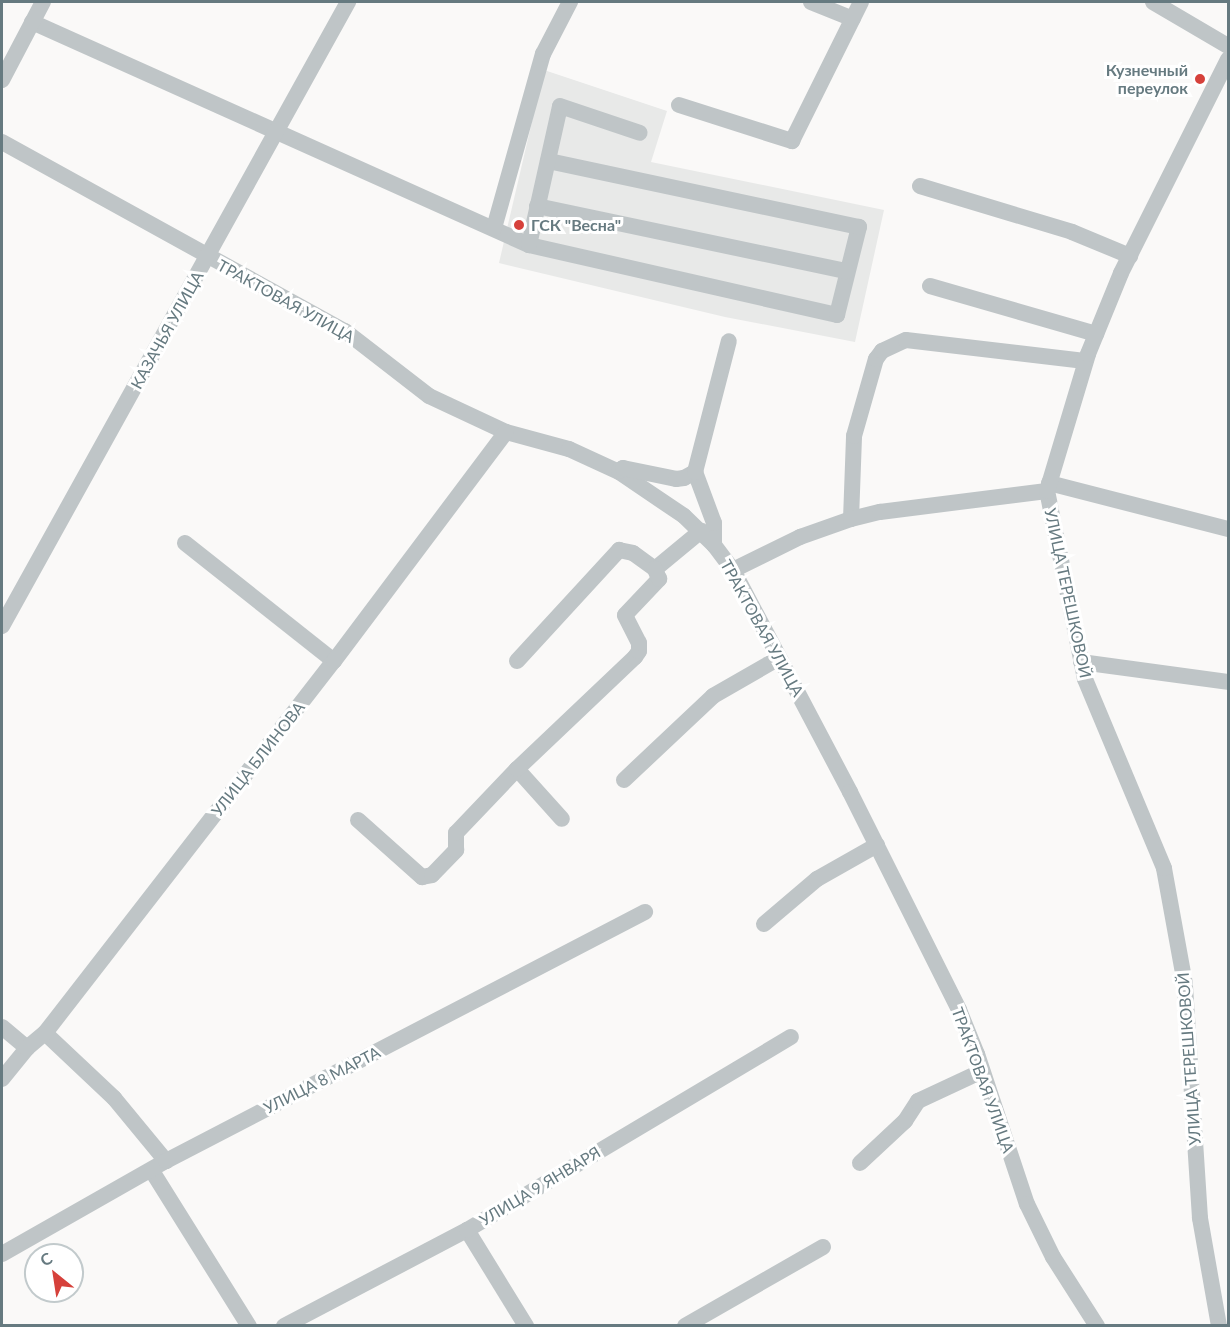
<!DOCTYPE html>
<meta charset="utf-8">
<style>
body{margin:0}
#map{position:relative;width:1230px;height:1327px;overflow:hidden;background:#faf9f8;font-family:Lato,sans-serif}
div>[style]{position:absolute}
.built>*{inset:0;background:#e8e9e8}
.minor>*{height:16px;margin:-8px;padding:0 8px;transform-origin:8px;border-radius:8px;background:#bfc5c7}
.dots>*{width:16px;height:16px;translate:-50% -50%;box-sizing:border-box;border:3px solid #fff;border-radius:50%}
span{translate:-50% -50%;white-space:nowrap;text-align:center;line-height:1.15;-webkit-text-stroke:6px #fff;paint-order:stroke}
.poi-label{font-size:16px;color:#667a80;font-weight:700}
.right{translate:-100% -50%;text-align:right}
.left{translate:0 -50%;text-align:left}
.street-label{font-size:16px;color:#667a80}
.frame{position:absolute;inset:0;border:3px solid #667a80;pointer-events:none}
.north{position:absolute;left:24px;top:1243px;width:60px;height:60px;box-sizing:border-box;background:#fff;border:2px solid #c2cacc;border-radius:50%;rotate:330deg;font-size:16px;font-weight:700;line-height:24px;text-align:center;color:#667a80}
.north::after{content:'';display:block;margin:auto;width:21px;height:27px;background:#d6413b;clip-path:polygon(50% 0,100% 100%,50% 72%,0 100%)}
</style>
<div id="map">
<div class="built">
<div style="clip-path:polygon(544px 70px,667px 111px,651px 162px,884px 210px,855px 342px,725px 317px,499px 263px)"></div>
</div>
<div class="minor">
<div style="left:811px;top:2px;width:45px;rotate:22deg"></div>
<div style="left:1153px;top:2px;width:87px;rotate:30.4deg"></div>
<div style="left:32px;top:22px;width:545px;rotate:24.17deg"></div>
<div style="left:529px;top:245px;width:316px;rotate:12.8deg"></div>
<div style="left:837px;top:315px;width:91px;rotate:-76deg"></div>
<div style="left:859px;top:227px;width:318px;rotate:-168deg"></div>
<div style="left:2px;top:80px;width:88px;rotate:-62.3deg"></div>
<div style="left:679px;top:105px;width:119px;rotate:17.7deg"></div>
<div style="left:792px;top:141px;width:155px;rotate:-63.6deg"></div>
<div style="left:2px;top:142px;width:392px;rotate:28.9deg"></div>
<div style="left:345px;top:331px;width:106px;rotate:37.7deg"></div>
<div style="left:429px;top:396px;width:85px;rotate:25.1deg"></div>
<div style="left:506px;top:432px;width:65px;rotate:15.1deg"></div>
<div style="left:569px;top:449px;width:55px;rotate:24.7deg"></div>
<div style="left:619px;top:472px;width:78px;rotate:34.1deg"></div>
<div style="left:684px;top:516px;width:42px;rotate:44deg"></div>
<div style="left:714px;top:545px;width:31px;rotate:53deg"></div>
<div style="left:733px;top:570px;width:251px;rotate:62.2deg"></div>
<div style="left:850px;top:792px;width:244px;rotate:63.4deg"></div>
<div style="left:959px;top:1010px;width:48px;rotate:67.8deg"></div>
<div style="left:977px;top:1054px;width:158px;rotate:71.6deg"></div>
<div style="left:1027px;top:1204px;width:59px;rotate:63.9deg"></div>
<div style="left:1053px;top:1257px;width:82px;rotate:57.5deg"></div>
<div style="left:920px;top:186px;width:159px;rotate:16.8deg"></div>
<div style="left:1072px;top:232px;width:63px;rotate:22.5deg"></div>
<div style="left:537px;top:206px;width:316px;rotate:11.9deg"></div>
<div style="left:494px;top:228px;width:181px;rotate:-74.3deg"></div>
<div style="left:543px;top:54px;width:59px;rotate:-62.6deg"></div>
<div style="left:529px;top:245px;width:142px;rotate:-77.4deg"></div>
<div style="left:560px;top:106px;width:84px;rotate:18.6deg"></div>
<div style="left:930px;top:286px;width:173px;rotate:16.1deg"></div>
<div style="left:619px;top:471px;width:5px;rotate:-37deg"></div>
<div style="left:623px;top:468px;width:54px;rotate:11.7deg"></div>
<div style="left:676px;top:479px;width:8px;rotate:-7deg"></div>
<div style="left:684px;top:478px;width:13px;rotate:-29deg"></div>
<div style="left:1049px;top:483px;width:185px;rotate:14.4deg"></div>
<div style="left:851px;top:519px;width:83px;rotate:-87.9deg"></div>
<div style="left:854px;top:436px;width:80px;rotate:-74.1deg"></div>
<div style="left:876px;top:359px;width:10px;rotate:-53deg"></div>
<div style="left:882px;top:351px;width:26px;rotate:-25deg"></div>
<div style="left:906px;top:340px;width:180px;rotate:6.7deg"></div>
<div style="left:185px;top:543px;width:190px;rotate:38.4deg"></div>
<div style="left:714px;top:545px;width:22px;rotate:-90deg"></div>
<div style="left:714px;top:523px;width:54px;rotate:-110.4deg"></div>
<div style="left:695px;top:472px;width:135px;rotate:-75.5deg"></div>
<div style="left:733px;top:570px;width:75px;rotate:-26.2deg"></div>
<div style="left:800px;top:537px;width:54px;rotate:-19.4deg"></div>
<div style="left:851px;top:519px;width:30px;rotate:-14deg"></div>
<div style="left:880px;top:512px;width:168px;rotate:-7.2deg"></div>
<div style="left:2px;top:626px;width:714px;rotate:-60.99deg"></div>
<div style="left:517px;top:661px;width:151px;rotate:-47.4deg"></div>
<div style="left:619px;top:550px;width:14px;rotate:12deg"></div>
<div style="left:633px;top:553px;width:27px;rotate:36deg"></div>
<div style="left:655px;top:569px;width:60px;rotate:-39.6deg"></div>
<div style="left:1081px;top:662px;width:148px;rotate:7.7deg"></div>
<div style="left:517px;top:769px;width:67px;rotate:48deg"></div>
<div style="left:624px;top:780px;width:122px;rotate:-43.3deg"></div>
<div style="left:713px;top:696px;width:76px;rotate:-29.9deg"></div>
<div style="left:358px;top:820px;width:86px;rotate:41.7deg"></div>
<div style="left:422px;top:877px;width:10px;rotate:-11deg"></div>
<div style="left:432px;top:875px;width:35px;rotate:-46deg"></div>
<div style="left:456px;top:850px;width:17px;rotate:-90deg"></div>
<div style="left:456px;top:833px;width:88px;rotate:-46.4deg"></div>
<div style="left:517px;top:769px;width:163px;rotate:-43.5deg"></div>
<div style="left:635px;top:657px;width:7px;rotate:-56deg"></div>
<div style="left:639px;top:651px;width:8px;rotate:-90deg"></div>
<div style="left:639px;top:643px;width:31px;rotate:-117deg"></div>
<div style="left:625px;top:615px;width:50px;rotate:-46.6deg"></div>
<div style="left:659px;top:579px;width:11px;rotate:-112deg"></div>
<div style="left:764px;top:924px;width:70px;rotate:-40.3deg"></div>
<div style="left:817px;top:879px;width:69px;rotate:-29.5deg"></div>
<div style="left:2px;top:1027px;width:33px;rotate:40deg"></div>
<div style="left:45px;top:1033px;width:95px;rotate:43.3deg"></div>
<div style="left:114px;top:1098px;width:82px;rotate:50.5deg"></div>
<div style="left:2px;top:1079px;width:40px;rotate:-51deg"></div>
<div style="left:27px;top:1048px;width:23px;rotate:-40deg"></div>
<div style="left:45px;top:1033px;width:471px;rotate:-52.2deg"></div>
<div style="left:334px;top:661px;width:286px;rotate:-53.1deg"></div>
<div style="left:860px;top:1163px;width:62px;rotate:-43deg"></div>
<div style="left:905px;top:1121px;width:24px;rotate:-57deg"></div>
<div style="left:918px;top:1101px;width:71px;rotate:-25.1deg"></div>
<div style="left:152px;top:1171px;width:183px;rotate:58deg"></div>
<div style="left:467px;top:1230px;width:113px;rotate:58.4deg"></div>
<div style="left:2px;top:1254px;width:189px;rotate:-29.6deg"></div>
<div style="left:166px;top:1161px;width:540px;rotate:-27.47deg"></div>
<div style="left:284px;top:1326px;width:207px;rotate:-27.7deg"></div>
<div style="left:467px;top:1230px;width:377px;rotate:-30.8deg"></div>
<div style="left:685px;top:1326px;width:159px;rotate:-29.8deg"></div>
<div style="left:1219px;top:1326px;width:110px;rotate:-100deg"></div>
<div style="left:1200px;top:1218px;width:234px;rotate:-93.7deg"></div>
<div style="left:1185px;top:984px;width:118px;rotate:-100.3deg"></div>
<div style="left:1164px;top:868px;width:205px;rotate:-112.7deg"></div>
<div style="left:1085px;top:679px;width:192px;rotate:-101.4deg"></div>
<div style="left:1047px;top:491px;width:143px;rotate:-73.3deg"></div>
<div style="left:1088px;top:354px;width:87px;rotate:-67.8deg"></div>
<div style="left:1121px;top:273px;width:239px;rotate:-63.4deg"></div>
</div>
<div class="dots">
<div style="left:1200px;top:79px;background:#d6413b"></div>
<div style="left:519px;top:225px;background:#d6413b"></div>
</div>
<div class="poi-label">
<span class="right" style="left:1188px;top:79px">Кузнечный<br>переулок</span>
<span class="left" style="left:531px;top:225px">ГСК "Весна"</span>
</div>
<div class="street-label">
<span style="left:286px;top:301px;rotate:29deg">ТРАКТОВАЯ УЛИЦА</span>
<span style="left:167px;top:330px;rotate:-61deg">КАЗАЧЬЯ УЛИЦА</span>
<span style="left:1068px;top:593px;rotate:78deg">УЛИЦА ТЕРЕШКОВОЙ</span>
<span style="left:762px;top:628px;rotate:61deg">ТРАКТОВАЯ УЛИЦА</span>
<span style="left:258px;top:759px;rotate:-52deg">УЛИЦА БЛИНОВА</span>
<span style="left:1189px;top:1059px;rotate:-94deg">УЛИЦА ТЕРЕШКОВОЙ</span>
<span style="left:322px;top:1080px;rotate:-27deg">УЛИЦА 8 МАРТА</span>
<span style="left:983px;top:1080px;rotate:70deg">ТРАКТОВАЯ УЛИЦА</span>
<span style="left:540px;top:1186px;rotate:-31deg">УЛИЦА 9 ЯНВАРЯ</span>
</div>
<div class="frame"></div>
<div class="north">С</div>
</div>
